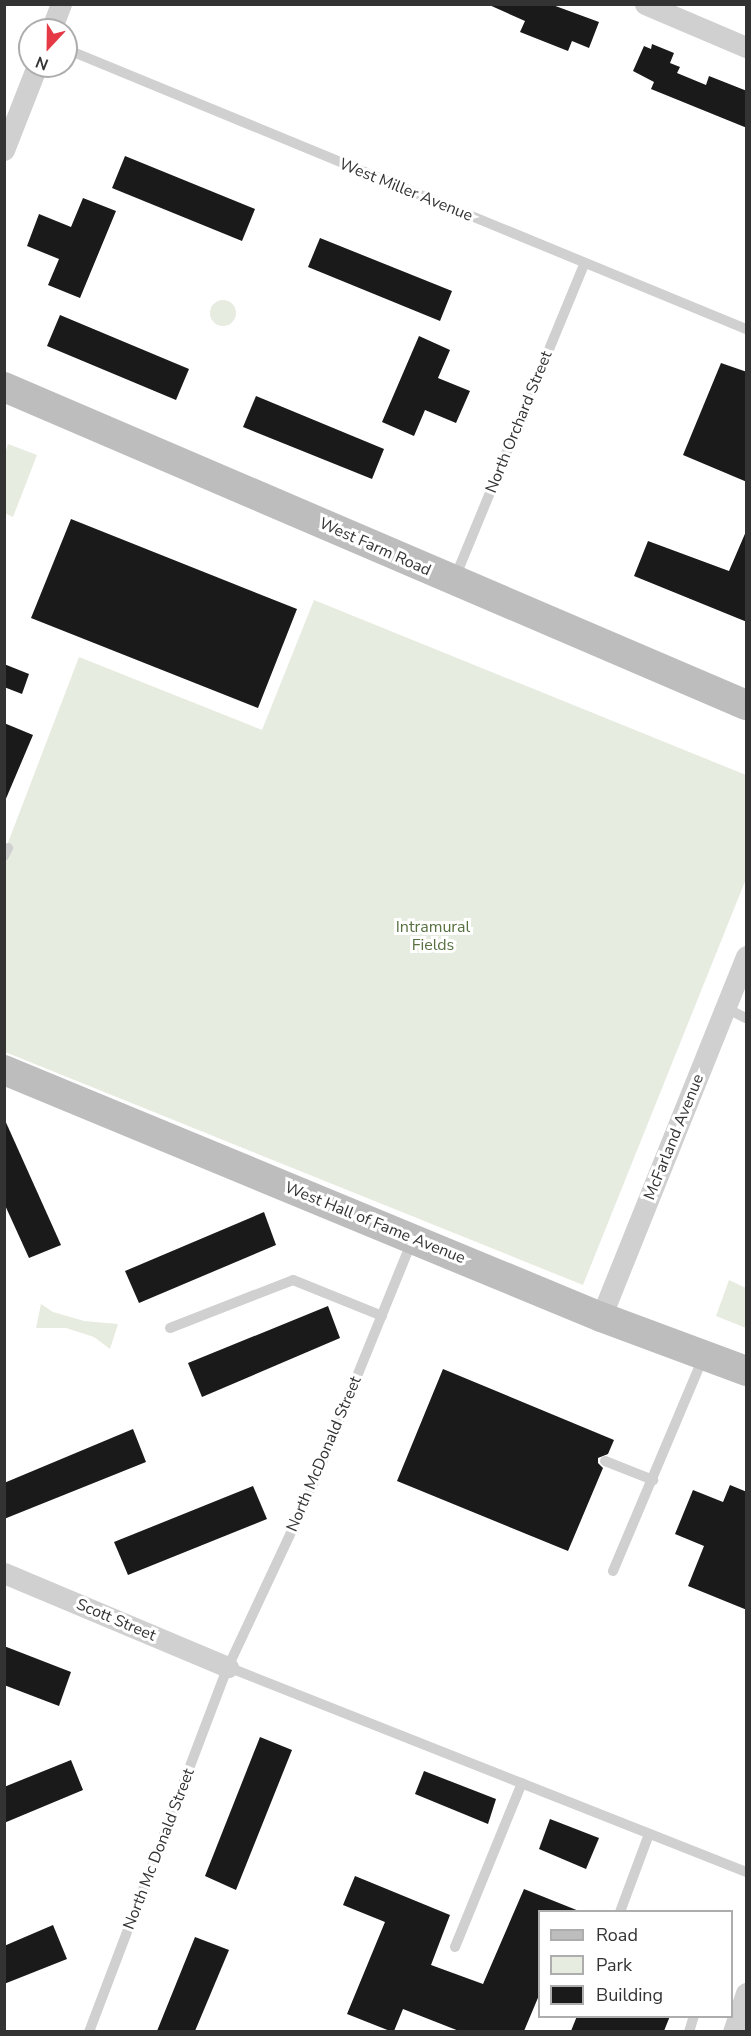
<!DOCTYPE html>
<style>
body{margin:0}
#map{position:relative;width:751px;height:2036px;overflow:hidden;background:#fff;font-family:"Nunito Sans",sans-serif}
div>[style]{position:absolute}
.green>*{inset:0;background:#e6ecdf}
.round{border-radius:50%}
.building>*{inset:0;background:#1a1a1a}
.lane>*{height:10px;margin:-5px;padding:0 5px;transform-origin:5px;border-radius:5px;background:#d0d0d0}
.street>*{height:21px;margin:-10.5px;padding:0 10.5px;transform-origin:10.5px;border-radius:10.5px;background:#d0d0d0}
.secondary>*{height:30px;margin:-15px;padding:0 15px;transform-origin:15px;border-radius:15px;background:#bdbdbd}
span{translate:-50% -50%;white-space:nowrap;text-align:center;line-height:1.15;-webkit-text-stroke:6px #fff;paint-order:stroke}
.street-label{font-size:16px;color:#333}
.park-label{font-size:16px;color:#56703f}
.frame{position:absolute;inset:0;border:6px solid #333;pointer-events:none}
.legend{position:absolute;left:538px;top:1910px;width:195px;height:108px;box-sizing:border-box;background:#fff;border:2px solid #adadad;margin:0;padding:8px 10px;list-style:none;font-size:18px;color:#333}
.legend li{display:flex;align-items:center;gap:12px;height:30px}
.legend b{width:30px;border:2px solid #adadad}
.north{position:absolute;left:18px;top:18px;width:60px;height:60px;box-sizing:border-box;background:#fff;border:2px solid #adadad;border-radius:50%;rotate:202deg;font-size:16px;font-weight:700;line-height:24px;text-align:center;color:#333}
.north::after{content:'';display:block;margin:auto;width:21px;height:27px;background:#e63946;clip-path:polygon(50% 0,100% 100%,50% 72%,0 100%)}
</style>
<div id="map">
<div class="green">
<div class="round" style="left:210px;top:300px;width:26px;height:26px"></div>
<div style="clip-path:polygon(8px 444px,37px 455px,13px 517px,5px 513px,5px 454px)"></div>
<div style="clip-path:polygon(314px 600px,746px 775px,746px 879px,583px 1285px,5px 1052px,4px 853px,79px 657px,262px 730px)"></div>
<div style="clip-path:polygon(729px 1280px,746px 1288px,746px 1328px,716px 1316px)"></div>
<div style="clip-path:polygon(41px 1304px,53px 1312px,84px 1321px,118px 1324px,110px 1349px,94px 1337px,66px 1328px,36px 1328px)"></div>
</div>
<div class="building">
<div style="clip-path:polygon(487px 4px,550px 4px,599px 22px,589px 48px,572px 41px,568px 51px,520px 32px,525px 21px)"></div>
<div style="clip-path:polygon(652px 44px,674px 53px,670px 63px,680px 67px,677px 73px,706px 85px,709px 76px,747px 91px,747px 128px,651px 89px,654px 82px,633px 71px,644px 46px,651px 49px)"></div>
<div style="clip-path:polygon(125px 156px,255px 209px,242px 241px,112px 188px)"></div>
<div style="clip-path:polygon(83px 198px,116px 211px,80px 298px,48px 285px,59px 259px,27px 246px,39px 214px,71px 227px)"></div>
<div style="clip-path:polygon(320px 238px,452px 291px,440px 321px,308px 267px)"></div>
<div style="clip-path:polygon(60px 315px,189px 369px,176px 400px,47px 346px)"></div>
<div style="clip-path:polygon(419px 336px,450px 350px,438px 378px,470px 391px,456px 423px,425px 410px,414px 436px,382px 422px)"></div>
<div style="clip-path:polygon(721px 363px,747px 372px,747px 482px,683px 455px)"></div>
<div style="clip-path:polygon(256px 396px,384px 449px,372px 479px,243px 427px)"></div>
<div style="clip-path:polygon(71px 519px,297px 609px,258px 708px,31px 618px)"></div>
<div style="clip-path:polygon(747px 529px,747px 622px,634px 576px,648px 541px,729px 571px)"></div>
<div style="clip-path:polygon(4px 664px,29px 674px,22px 694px,4px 687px)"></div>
<div style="clip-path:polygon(4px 723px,33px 735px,5px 801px,4px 801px)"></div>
<div style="clip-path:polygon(4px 1118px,61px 1245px,29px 1258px,4px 1203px)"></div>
<div style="clip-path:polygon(264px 1212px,276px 1245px,139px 1303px,125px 1271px)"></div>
<div style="clip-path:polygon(328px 1306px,340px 1338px,202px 1397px,188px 1363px)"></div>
<div style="clip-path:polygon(443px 1369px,614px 1440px,608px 1454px,598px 1458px,598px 1463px,603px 1468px,568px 1551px,397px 1481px)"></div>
<div style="clip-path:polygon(133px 1429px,146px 1462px,4px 1519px,4px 1483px)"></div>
<div style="clip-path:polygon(730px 1485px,747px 1492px,747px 1610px,688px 1586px,704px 1546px,675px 1534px,693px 1490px,723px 1502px)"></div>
<div style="clip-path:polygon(253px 1486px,267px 1519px,128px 1575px,114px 1542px)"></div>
<div style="clip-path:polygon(4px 1646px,71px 1672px,59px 1706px,4px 1685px)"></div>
<div style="clip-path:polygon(260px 1737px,292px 1750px,236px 1890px,205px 1876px)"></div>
<div style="clip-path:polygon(71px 1760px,83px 1790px,4px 1823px,4px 1787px)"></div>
<div style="clip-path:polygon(424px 1771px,496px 1799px,488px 1824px,415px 1794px)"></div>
<div style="clip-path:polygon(550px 1819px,599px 1838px,586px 1869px,539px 1849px)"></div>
<div style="clip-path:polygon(355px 1876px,450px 1915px,431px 1965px,483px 1984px,524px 1889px,579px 1911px,540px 1911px,540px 1993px,524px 2031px,459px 2031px,403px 2009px,394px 2031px,390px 2031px,347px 2014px,385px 1922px,343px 1905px)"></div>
<div style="clip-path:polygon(53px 1925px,67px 1959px,4px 1984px,4px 1946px)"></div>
<div style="clip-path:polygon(195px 1937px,229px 1950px,195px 2031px,157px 2031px)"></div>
<div style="clip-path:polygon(577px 2016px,670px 2016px,664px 2031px,571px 2031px)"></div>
</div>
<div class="lane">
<div style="left:66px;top:49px;width:735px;rotate:22.38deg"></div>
<div style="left:454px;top:580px;width:342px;rotate:-67.6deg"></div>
<div style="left:4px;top:856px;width:9px;rotate:-63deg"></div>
<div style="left:726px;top:1008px;width:22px;rotate:27deg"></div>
<div style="left:170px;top:1328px;width:132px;rotate:-21.3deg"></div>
<div style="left:293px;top:1280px;width:96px;rotate:22deg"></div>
<div style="left:605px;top:1461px;width:52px;rotate:21.6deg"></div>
<div style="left:613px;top:1571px;width:233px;rotate:-67.1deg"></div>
<div style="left:228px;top:1667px;width:557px;rotate:21.59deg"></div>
<div style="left:620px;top:1912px;width:83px;rotate:-69.6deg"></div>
<div style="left:455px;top:1947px;width:177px;rotate:-67.8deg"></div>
<div style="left:89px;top:2032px;width:391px;rotate:-69.2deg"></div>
<div style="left:228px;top:1667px;width:193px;rotate:-64.9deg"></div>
<div style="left:310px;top:1492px;width:271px;rotate:-67.9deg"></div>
<div style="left:689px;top:2032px;width:17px;rotate:-73deg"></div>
</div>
<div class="street">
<div style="left:645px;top:4px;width:110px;rotate:23.1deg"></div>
<div style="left:51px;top:30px;width:28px;rotate:-69deg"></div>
<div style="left:4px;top:150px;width:90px;rotate:-68.6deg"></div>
<div style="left:601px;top:1317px;width:389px;rotate:-68.1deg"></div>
<div style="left:4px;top:1573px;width:243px;rotate:22.8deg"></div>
<div style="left:733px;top:2032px;width:41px;rotate:-71.6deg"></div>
</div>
<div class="secondary">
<div style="left:4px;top:387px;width:807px;rotate:23.2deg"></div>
<div style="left:4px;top:1070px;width:646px;rotate:22.48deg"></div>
<div style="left:601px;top:1317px;width:155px;rotate:20.4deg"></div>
</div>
<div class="street-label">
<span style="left:406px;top:190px;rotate:22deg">West Miller Avenue</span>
<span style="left:519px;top:422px;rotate:-68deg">North Orchard Street</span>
<span style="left:375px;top:547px;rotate:24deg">West Farm Road</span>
<span style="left:674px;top:1137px;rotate:-68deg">McFarland Avenue</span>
<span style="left:375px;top:1223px;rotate:22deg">West Hall of Fame Avenue</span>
<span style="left:324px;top:1454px;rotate:-67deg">North McDonald Street</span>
<span style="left:116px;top:1620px;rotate:23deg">Scott Street</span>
<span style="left:159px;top:1849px;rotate:-69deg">North Mc Donald Street</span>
</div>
<div class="park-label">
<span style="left:433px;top:936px">Intramural<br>Fields</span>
</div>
<div class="frame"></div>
<ul class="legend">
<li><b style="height:8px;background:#bdbdbd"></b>Road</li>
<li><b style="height:16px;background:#e6ecdf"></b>Park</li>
<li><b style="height:16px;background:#1a1a1a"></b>Building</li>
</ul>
<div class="north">N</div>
</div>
